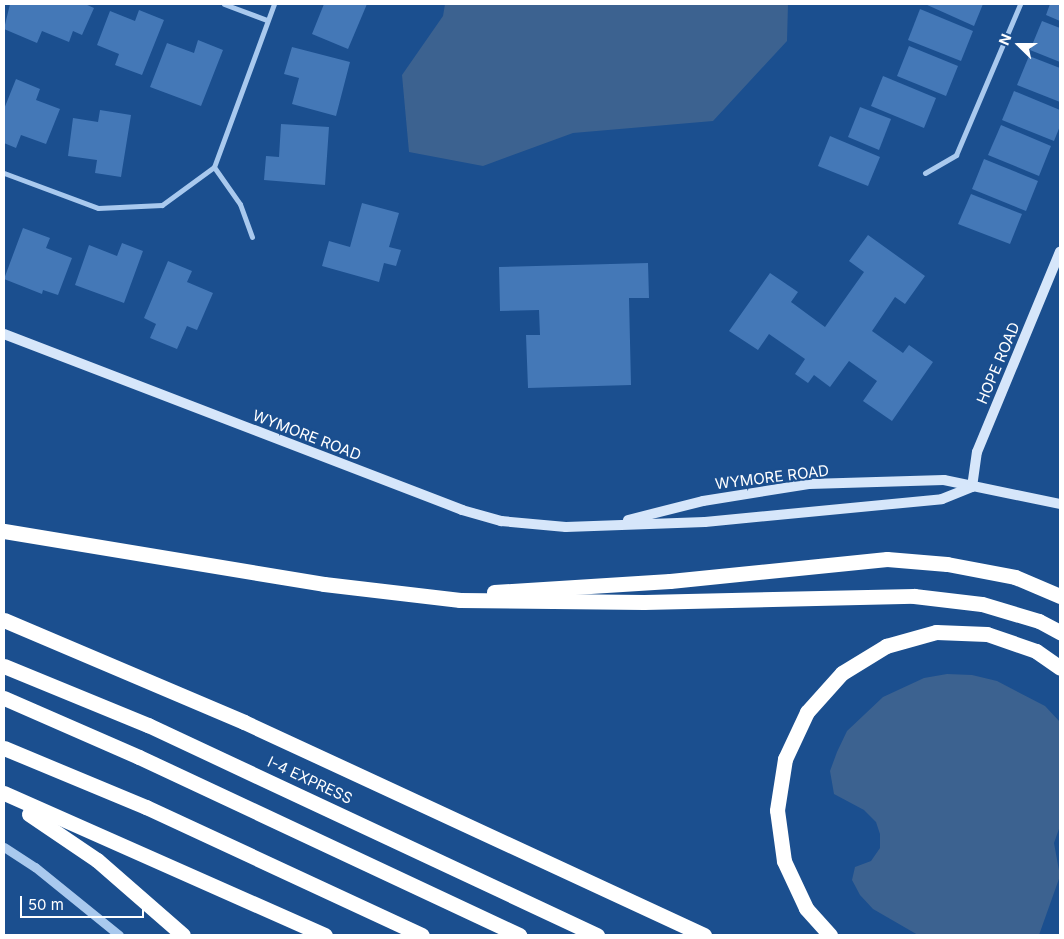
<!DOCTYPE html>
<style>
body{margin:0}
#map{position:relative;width:1064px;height:939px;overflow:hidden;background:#1b4f8f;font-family:Inter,sans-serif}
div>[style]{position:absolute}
.water>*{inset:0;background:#3c6290}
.building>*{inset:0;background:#4478b7}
.minor>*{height:5px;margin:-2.5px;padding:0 2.5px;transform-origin:2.5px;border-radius:2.5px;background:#a9c9ee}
.tertiary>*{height:9px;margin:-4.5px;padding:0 4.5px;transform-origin:4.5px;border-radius:4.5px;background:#a9c9ee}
.secondary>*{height:10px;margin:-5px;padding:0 5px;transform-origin:5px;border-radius:5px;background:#d6e6fa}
.motorway>*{height:15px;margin:-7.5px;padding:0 7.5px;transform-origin:7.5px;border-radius:7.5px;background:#fff}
span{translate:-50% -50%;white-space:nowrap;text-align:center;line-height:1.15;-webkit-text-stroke:4px #1b4f8f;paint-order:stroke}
.street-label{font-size:15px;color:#fff}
.frame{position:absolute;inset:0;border:5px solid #fff;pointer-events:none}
.north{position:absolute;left:994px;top:20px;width:50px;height:50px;-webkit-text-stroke:4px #1b4f8f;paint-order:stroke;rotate:292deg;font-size:14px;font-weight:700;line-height:20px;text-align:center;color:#fff}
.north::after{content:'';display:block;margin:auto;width:18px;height:22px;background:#fff;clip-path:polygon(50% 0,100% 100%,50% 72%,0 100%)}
.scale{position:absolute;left:20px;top:896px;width:124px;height:22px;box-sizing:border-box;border:2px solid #fff;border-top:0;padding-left:6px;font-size:15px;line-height:18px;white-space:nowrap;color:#fff;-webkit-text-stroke:4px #1b4f8f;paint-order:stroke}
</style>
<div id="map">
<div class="water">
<div style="clip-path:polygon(445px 4px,788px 4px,787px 41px,713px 121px,573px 133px,483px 166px,409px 152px,402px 75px,443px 16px)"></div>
<div style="clip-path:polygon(947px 674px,972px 675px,997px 681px,1045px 706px,1060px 722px,1060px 826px,1054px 843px,1060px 876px,1039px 935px,918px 935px,873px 909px,860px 895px,852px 880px,855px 867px,871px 861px,880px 848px,880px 834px,876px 822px,864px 810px,834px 794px,830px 771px,837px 752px,847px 731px,883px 697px,924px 678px)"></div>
</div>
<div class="building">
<div style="clip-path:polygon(10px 4px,85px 4px,94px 8px,82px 35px,73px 31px,69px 42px,42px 31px,37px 43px,4px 29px)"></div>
<div style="clip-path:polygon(324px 4px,367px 4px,348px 49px,312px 34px)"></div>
<div style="clip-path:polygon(925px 4px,983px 4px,974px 26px)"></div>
<div style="clip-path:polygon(1050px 4px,1060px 4px,1060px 21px,1046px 15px)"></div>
<div style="clip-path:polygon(920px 9px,973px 31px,961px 61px,908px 40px)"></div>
<div style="clip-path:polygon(139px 10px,164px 20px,142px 75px,115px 65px,119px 54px,97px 45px,110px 11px,135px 21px)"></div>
<div style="clip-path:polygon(1042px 21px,1060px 28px,1060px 62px,1030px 50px)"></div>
<div style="clip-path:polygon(198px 40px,223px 50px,201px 106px,150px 87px,167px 43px,194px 53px)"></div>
<div style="clip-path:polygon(909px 46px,958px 66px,946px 96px,897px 76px)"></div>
<div style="clip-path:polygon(292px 47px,350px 62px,336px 116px,292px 104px,299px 78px,284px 74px)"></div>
<div style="clip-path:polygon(1029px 56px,1060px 68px,1060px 102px,1017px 85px)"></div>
<div style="clip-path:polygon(883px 76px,936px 98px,924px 128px,871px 106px)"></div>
<div style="clip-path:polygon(16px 79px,40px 89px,36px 100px,60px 109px,46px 144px,21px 135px,16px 148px,4px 143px,4px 109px)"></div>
<div style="clip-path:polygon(1014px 91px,1060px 110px,1060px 126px,1054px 141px,1002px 120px)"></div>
<div style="clip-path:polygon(860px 107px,891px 119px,879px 150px,848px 137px)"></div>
<div style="clip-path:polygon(100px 110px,131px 115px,121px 177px,95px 173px,97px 160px,68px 156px,73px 118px,98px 122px)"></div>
<div style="clip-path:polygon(281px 124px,329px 127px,325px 185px,264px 180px,266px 156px,279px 157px)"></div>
<div style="clip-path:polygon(1001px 125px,1051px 146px,1039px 176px,988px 155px)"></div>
<div style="clip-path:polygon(830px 136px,880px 157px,868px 186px,818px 166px)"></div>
<div style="clip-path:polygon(984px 159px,1038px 181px,1026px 211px,972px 189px)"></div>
<div style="clip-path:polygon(971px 194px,1022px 214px,1010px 244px,958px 224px)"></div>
<div style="clip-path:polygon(362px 203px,399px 213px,389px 247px,401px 250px,396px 266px,384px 263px,379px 282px,322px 266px,329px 241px,350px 247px)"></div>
<div style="clip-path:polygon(23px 228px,50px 238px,46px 248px,72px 258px,58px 295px,43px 290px,42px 294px,4px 279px)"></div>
<div style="clip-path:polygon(868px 235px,925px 276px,905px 304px,895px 297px,872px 331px,903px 353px,909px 345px,933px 362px,892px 421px,863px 401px,877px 381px,849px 361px,830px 387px,814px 375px,808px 383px,795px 374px,805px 359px,769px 334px,758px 350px,729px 331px,770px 273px,798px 292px,791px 302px,825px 327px,864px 272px,849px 261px)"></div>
<div style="clip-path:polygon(122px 243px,143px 251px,124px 303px,75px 285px,89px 245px,117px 256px)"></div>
<div style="clip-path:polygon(168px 261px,192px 271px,187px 282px,213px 293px,197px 330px,187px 326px,177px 349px,150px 338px,156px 324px,144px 318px)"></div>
<div style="clip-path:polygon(648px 263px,649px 298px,629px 298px,631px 385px,528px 388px,526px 335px,540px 335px,539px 310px,500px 311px,499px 267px)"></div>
</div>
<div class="minor">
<div style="left:224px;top:4px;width:46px;rotate:20.4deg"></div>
<div style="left:214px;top:167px;width:45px;rotate:54.9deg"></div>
<div style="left:240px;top:204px;width:35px;rotate:70deg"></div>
<div style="left:4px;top:173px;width:100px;rotate:20.4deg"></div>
<div style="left:98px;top:208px;width:64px;rotate:-2.7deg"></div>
<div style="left:162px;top:205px;width:64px;rotate:-36.2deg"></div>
<div style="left:214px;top:167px;width:174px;rotate:-69.8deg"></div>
<div style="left:925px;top:173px;width:36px;rotate:-30deg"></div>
<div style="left:956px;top:155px;width:164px;rotate:-67deg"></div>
</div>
<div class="tertiary">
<div style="left:4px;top:847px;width:37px;rotate:33deg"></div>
<div style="left:35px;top:867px;width:108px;rotate:39deg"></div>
</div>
<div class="secondary">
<div style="left:4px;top:334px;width:491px;rotate:21deg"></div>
<div style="left:462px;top:510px;width:41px;rotate:15.8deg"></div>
<div style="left:501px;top:521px;width:65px;rotate:5.3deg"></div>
<div style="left:566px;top:527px;width:139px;rotate:-2.1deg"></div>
<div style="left:705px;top:522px;width:238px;rotate:-5.5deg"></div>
<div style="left:942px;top:499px;width:32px;rotate:-22deg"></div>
<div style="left:972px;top:487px;width:35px;rotate:-82deg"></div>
<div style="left:977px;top:452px;width:217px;rotate:-67.5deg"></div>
<div style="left:628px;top:520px;width:77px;rotate:-14.2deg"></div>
<div style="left:703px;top:501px;width:107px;rotate:-9.1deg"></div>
<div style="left:809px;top:484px;width:135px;rotate:-1.7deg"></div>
<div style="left:944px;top:480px;width:118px;rotate:11.7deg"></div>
</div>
<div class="motorway">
<div style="left:4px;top:531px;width:324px;rotate:9.4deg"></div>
<div style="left:324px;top:584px;width:137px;rotate:6.7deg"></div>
<div style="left:460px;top:600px;width:184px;rotate:0.6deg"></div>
<div style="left:644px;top:602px;width:270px;rotate:-1.3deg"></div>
<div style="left:914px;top:596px;width:68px;rotate:6.7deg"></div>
<div style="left:982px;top:604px;width:59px;rotate:16.6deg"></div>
<div style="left:1039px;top:621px;width:24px;rotate:28deg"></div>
<div style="left:494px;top:592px;width:176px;rotate:-3.6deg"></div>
<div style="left:670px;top:581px;width:218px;rotate:-5.8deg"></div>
<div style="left:887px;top:559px;width:60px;rotate:4.8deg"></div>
<div style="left:947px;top:564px;width:69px;rotate:10.8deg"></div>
<div style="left:1015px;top:577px;width:49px;rotate:22.9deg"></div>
<div style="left:4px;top:620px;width:261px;rotate:23deg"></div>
<div style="left:244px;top:722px;width:507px;rotate:24.85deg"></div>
<div style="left:4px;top:666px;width:156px;rotate:22.3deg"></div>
<div style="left:148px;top:725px;width:496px;rotate:25.1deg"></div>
<div style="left:4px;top:698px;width:147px;rotate:23.6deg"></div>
<div style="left:139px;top:757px;width:420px;rotate:25.1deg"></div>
<div style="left:4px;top:748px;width:154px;rotate:22.6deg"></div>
<div style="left:146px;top:807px;width:304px;rotate:24.9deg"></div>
<div style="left:4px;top:793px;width:351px;rotate:23.9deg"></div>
<div style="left:29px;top:814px;width:82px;rotate:34.1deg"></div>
<div style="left:97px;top:860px;width:114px;rotate:41.1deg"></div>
<div style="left:830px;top:935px;width:36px;rotate:-132deg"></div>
<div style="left:806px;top:908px;width:52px;rotate:-115.1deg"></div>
<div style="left:784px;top:861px;width:51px;rotate:-97.8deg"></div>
<div style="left:777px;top:810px;width:52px;rotate:-81.1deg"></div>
<div style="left:785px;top:759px;width:52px;rotate:-64.9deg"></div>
<div style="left:807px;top:712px;width:52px;rotate:-48.1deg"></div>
<div style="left:842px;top:673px;width:52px;rotate:-31.5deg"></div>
<div style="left:886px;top:646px;width:52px;rotate:-15.6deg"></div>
<div style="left:936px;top:632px;width:51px;rotate:2.2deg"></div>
<div style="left:987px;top:634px;width:52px;rotate:19.1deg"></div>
<div style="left:1036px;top:651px;width:29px;rotate:35deg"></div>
</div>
<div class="street-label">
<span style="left:998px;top:363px;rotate:-67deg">HOPE ROAD</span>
<span style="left:307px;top:435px;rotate:21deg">WYMORE ROAD</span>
<span style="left:772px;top:477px;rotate:-7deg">WYMORE ROAD</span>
<span style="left:310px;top:780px;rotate:25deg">I-4 EXPRESS</span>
</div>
<div class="frame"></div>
<div class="north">N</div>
<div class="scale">50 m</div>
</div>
